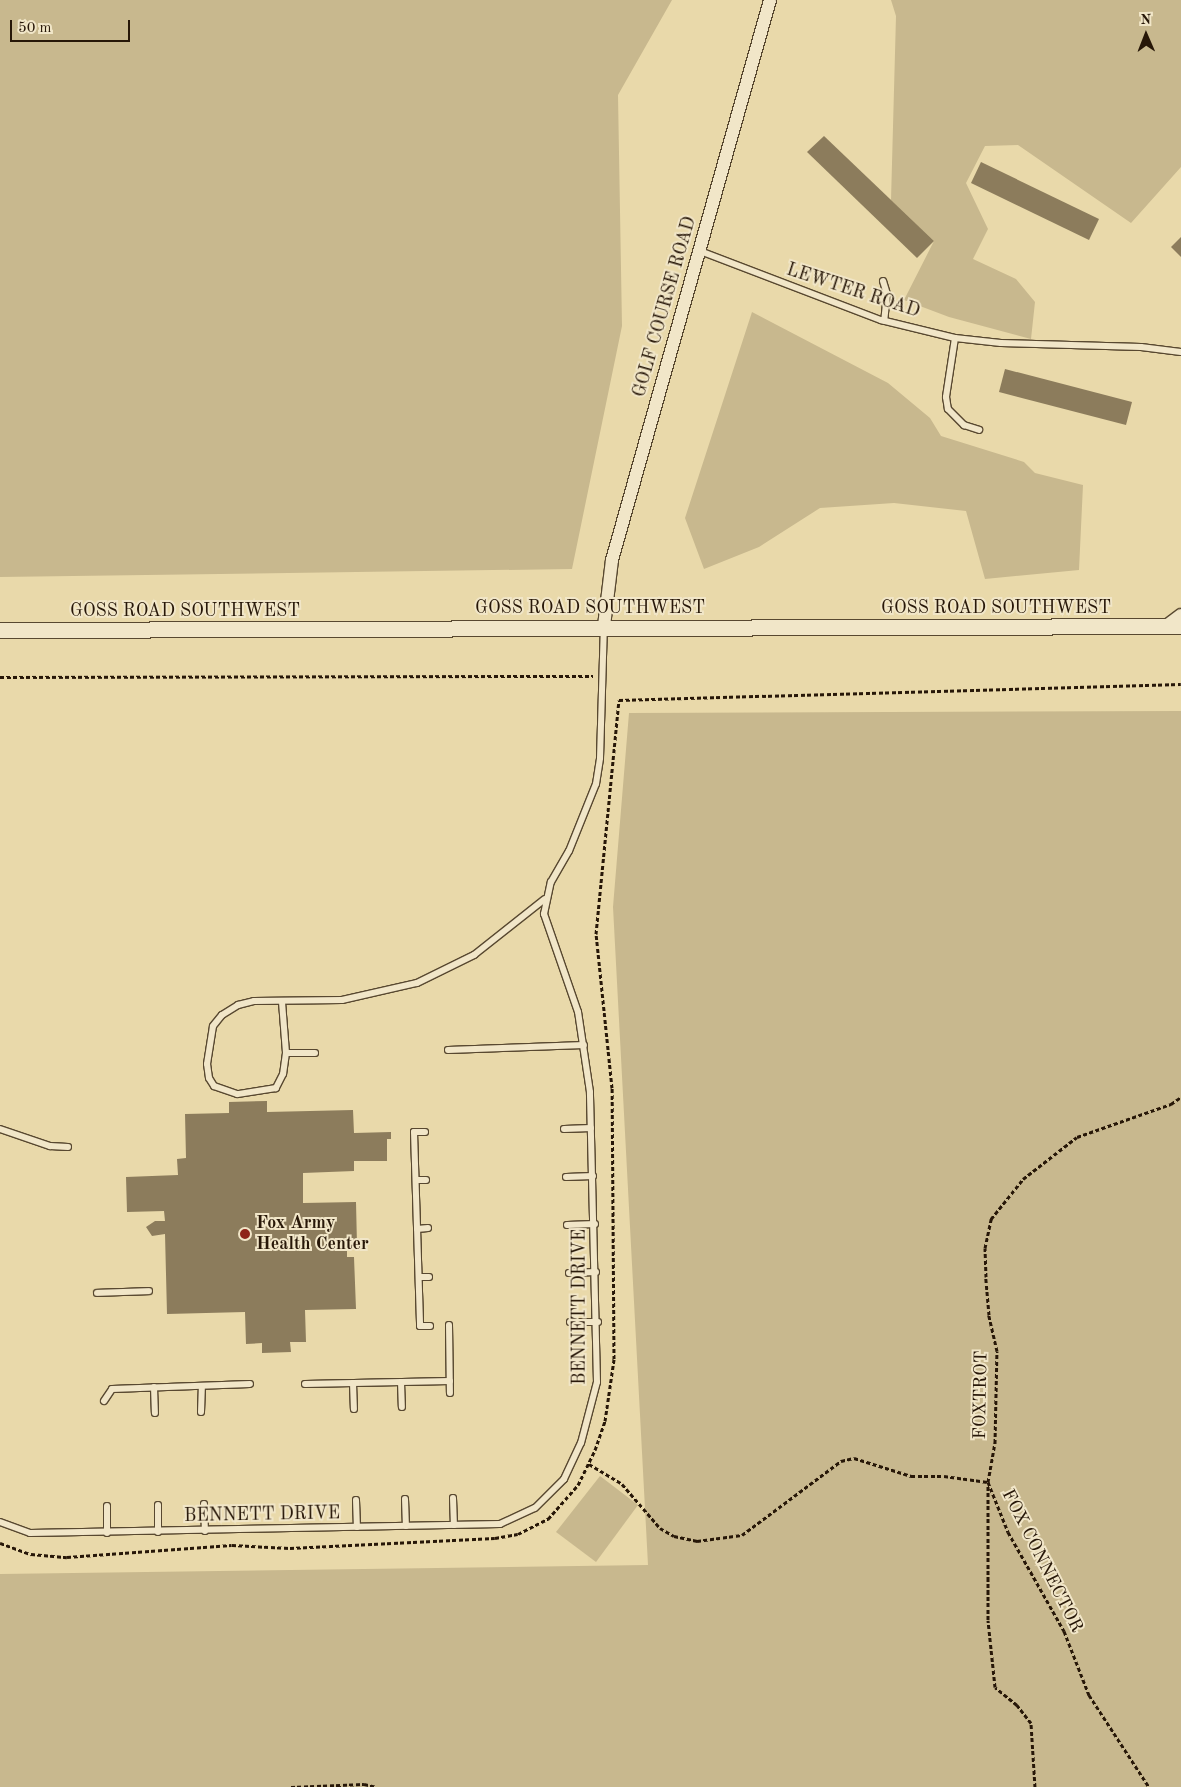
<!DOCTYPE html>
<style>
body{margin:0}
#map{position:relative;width:1181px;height:1787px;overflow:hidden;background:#e9d9aa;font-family:"Old Standard TT",serif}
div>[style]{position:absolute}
.green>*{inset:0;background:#c8b88e}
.building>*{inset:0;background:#8c7c5c}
.path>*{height:3px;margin-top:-1.5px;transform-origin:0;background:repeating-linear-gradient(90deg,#271708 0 4px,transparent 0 6.5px)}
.roads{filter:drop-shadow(1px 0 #584830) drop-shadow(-1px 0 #584830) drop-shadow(0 1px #584830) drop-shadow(0 -1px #584830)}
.service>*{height:6px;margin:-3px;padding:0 3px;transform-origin:3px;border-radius:3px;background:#f1e6c8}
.minor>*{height:12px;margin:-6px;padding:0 6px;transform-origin:6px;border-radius:6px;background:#f1e6c8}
.tertiary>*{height:15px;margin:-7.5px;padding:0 7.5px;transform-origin:7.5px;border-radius:7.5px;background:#f1e6c8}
.dots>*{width:14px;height:14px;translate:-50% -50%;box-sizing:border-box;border:2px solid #f1e6c8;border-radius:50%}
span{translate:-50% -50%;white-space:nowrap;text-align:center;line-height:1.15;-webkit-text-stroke:4px #f1e6c8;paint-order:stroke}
.street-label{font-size:18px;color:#271708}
.poi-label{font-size:18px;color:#271708;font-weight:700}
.left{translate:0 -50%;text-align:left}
.north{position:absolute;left:1121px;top:10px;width:50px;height:50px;-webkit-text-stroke:4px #f1e6c8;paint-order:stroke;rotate:359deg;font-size:14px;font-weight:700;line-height:20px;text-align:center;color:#271708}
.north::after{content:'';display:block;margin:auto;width:18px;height:22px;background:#271708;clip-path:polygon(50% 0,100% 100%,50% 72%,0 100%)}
.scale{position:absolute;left:10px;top:20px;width:120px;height:22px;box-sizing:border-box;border:2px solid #271708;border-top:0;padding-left:6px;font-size:15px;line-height:18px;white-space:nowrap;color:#271708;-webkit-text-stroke:4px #f1e6c8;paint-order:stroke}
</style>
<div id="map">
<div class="green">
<div style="clip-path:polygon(0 0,672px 0,618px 95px,622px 326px,572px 569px,0 577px)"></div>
<div style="clip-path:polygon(891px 0,1181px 0,1181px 167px,1131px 223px,1018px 145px,985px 146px,966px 183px,988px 229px,973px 259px,1016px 279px,1035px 302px,1031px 339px,949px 317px,904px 300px,934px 241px,891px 200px,896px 16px)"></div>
<div style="clip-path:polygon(752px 312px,888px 383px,930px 418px,941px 436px,1024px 462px,1035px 473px,1083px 485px,1079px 570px,985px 579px,966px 511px,894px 503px,820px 508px,759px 547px,704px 569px,685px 518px)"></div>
<div style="clip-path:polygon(1181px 711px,1181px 1787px,0 1787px,0 1574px,648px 1565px,613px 907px,629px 713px)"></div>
<div style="clip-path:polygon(600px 1476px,638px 1505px,596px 1562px,556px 1532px)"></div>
</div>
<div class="building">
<div style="clip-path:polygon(824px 136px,934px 241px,917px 258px,807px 152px)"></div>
<div style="clip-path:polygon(981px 162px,1099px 219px,1089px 240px,971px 183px)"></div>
<div style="clip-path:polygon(1181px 237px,1181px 257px,1171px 247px)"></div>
<div style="clip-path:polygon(1005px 369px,1132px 402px,1126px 425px,999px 392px)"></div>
<div style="clip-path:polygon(267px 1101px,267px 1112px,353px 1110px,354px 1133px,391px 1132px,391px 1139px,387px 1139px,387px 1161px,354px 1161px,354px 1171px,303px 1173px,303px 1203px,356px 1202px,357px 1245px,347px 1246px,347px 1257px,354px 1257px,356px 1309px,305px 1310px,306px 1342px,290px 1342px,291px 1352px,262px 1353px,262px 1343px,246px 1344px,245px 1312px,167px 1314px,165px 1234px,152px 1236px,146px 1227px,155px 1221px,165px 1221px,164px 1211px,127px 1212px,126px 1177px,178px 1175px,177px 1159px,186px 1158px,185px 1114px,229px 1113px,229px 1102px)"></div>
</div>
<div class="path">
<div style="left:0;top:677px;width:593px;rotate:-0.1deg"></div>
<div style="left:589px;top:1464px;width:39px;rotate:31deg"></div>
<div style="left:622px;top:1484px;width:58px;rotate:49.2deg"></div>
<div style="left:660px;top:1528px;width:16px;rotate:30deg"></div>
<div style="left:674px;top:1536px;width:24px;rotate:12deg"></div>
<div style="left:697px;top:1541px;width:45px;rotate:-7.6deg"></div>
<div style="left:742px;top:1535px;width:124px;rotate:-36.8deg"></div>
<div style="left:841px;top:1461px;width:13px;rotate:-13deg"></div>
<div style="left:854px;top:1458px;width:60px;rotate:17.5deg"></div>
<div style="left:911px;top:1476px;width:33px"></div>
<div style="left:944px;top:1476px;width:44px;rotate:7.8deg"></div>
<div style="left:988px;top:1482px;width:54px;rotate:68.2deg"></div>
<div style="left:1008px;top:1532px;width:114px;rotate:60.5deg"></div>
<div style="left:1064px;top:1631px;width:69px;rotate:68.7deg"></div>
<div style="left:1089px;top:1695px;width:110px;rotate:56.9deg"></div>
<div style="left:0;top:1543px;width:33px;rotate:20deg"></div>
<div style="left:31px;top:1554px;width:36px;rotate:5deg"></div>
<div style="left:67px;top:1557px;width:165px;rotate:-4.2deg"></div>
<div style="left:232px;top:1545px;width:58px;rotate:3deg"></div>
<div style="left:290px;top:1548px;width:205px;rotate:-2.8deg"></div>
<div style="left:495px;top:1538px;width:23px;rotate:-10deg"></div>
<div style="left:518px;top:1534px;width:34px;rotate:-27deg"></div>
<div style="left:548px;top:1519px;width:45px;rotate:-48.6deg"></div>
<div style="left:578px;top:1485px;width:39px;rotate:-64deg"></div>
<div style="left:595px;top:1450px;width:31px;rotate:-71deg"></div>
<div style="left:605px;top:1421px;width:63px;rotate:-81.7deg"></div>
<div style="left:614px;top:1359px;width:271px;rotate:-90.4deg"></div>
<div style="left:612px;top:1088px;width:155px;rotate:-95.9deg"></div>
<div style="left:596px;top:934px;width:235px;rotate:-84.4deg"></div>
<div style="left:619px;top:700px;width:562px;rotate:-1.63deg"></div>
<div style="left:291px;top:1787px;width:73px;rotate:-2.4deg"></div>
<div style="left:364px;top:1784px;width:13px;rotate:13deg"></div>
<div style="left:1035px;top:1787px;width:64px;rotate:-93.6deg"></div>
<div style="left:1031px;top:1723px;width:23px;rotate:-128deg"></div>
<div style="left:1017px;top:1705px;width:28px;rotate:-141deg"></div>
<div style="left:995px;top:1687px;width:67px;rotate:-96deg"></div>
<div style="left:988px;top:1620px;width:138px;rotate:-90deg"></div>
<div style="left:988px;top:1482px;width:40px;rotate:-80deg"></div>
<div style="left:995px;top:1443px;width:92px;rotate:-88.8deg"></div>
<div style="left:997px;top:1351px;width:37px;rotate:-103deg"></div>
<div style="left:989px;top:1315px;width:38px;rotate:-95deg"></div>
<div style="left:986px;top:1277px;width:29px;rotate:-92deg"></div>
<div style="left:985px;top:1248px;width:30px;rotate:-78deg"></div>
<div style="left:991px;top:1219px;width:51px;rotate:-51.3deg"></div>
<div style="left:1023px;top:1179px;width:68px;rotate:-37.9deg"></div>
<div style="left:1077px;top:1137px;width:100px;rotate:-19.3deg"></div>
<div style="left:1171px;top:1104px;width:12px;rotate:-35deg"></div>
</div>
<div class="roads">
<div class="service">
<div style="left:700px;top:251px;width:194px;rotate:20.9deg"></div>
<div style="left:881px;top:320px;width:76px;rotate:13.7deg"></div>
<div style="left:955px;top:338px;width:46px;rotate:6.2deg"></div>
<div style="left:1001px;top:343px;width:140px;rotate:1.6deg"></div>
<div style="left:1141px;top:347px;width:40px;rotate:7.1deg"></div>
<div style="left:883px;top:281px;width:14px;rotate:73deg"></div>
<div style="left:887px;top:294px;width:27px;rotate:96deg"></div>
<div style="left:955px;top:338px;width:60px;rotate:98.7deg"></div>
<div style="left:946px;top:397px;width:12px;rotate:81deg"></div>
<div style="left:948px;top:409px;width:23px;rotate:45deg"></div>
<div style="left:964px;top:425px;width:16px;rotate:18deg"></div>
<div style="left:282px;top:1002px;width:51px;rotate:85.5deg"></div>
<div style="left:286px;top:1053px;width:21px;rotate:98deg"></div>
<div style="left:283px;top:1074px;width:16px;rotate:117deg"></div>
<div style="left:276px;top:1088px;width:39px;rotate:171deg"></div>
<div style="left:237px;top:1094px;width:24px;rotate:-161deg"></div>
<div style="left:214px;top:1086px;width:9px;rotate:-122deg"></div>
<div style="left:209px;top:1078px;width:14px;rotate:-98deg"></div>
<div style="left:207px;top:1064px;width:38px;rotate:-81deg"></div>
<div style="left:213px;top:1026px;width:14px;rotate:-51deg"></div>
<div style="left:222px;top:1015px;width:19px;rotate:-32deg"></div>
<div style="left:238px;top:1005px;width:16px;rotate:-14deg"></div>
<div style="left:254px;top:1001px;width:88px;rotate:-0.7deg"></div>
<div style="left:342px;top:1000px;width:77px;rotate:-12.8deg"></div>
<div style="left:417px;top:983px;width:64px;rotate:-26.2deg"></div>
<div style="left:474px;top:955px;width:90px;rotate:-38.3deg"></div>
<div style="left:448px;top:1050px;width:136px;rotate:-2.1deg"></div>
<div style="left:286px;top:1053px;width:29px"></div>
<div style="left:0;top:1129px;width:53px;rotate:18.8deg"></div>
<div style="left:50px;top:1146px;width:18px;rotate:3deg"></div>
<div style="left:564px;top:1129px;width:27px;rotate:-2deg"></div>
<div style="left:425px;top:1132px;width:11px;rotate:180deg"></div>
<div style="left:414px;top:1132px;width:194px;rotate:88.2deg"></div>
<div style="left:420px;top:1326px;width:10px"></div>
<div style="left:566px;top:1177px;width:27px;rotate:-2deg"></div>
<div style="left:416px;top:1180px;width:10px"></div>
<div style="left:567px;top:1225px;width:28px;rotate:-2deg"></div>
<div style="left:417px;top:1229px;width:11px;rotate:-5deg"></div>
<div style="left:569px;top:1273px;width:27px;rotate:-2deg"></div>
<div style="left:419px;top:1277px;width:10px"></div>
<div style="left:97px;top:1293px;width:52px;rotate:-2.2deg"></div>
<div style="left:570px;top:1322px;width:28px"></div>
<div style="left:449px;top:1325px;width:68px;rotate:89.2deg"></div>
<div style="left:401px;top:1382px;width:25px;rotate:88deg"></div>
<div style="left:353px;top:1383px;width:26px;rotate:88deg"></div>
<div style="left:305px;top:1384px;width:145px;rotate:-1.2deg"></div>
<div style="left:154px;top:1387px;width:26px;rotate:88deg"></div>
<div style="left:104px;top:1401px;width:14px;rotate:-56deg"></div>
<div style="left:112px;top:1389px;width:138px;rotate:-2.1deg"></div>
<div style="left:201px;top:1412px;width:26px;rotate:-88deg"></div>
<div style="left:453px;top:1498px;width:27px;rotate:88deg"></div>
<div style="left:405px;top:1499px;width:27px;rotate:88deg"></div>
<div style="left:356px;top:1500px;width:27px;rotate:88deg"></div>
<div style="left:204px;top:1504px;width:27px;rotate:88deg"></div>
<div style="left:158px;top:1505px;width:27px;rotate:90deg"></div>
<div style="left:107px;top:1506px;width:27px;rotate:90deg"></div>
<div style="left:0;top:1522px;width:32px;rotate:20deg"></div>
<div style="left:30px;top:1533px;width:470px;rotate:-1.1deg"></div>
<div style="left:500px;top:1524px;width:38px;rotate:-25deg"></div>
<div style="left:535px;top:1508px;width:41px;rotate:-45deg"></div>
<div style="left:564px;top:1479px;width:40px;rotate:-65deg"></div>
<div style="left:581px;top:1443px;width:63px;rotate:-75.3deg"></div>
<div style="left:597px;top:1382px;width:290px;rotate:-91.4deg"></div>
<div style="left:590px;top:1092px;width:81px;rotate:-98.5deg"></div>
<div style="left:578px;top:1012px;width:104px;rotate:-109.1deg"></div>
<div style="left:544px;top:914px;width:33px;rotate:-78deg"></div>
<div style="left:551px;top:882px;width:36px;rotate:-60deg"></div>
<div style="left:569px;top:851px;width:72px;rotate:-68.1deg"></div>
<div style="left:596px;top:784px;width:26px;rotate:-81deg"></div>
<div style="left:600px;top:758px;width:131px;rotate:-88.3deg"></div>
</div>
<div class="minor">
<div style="left:604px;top:626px;width:66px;rotate:-83.1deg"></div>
<div style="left:612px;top:560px;width:582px;rotate:-74.24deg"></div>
<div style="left:1165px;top:627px;width:20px;rotate:-37deg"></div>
</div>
<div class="tertiary">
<div style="left:0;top:630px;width:1181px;rotate:-0.19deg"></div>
</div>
</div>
<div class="dots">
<div style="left:245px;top:1234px;background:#8f2418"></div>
</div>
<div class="street-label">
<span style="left:853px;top:291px;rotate:18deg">LEWTER ROAD</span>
<span style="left:665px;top:307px;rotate:-74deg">GOLF COURSE ROAD</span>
<span style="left:590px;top:608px">GOSS ROAD SOUTHWEST</span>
<span style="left:996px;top:608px">GOSS ROAD SOUTHWEST</span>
<span style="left:185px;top:611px">GOSS ROAD SOUTHWEST</span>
<span style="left:580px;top:1307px;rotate:-90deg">BENNETT DRIVE</span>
<span style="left:981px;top:1395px;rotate:-89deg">FOXTROT</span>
<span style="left:262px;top:1515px;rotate:-1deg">BENNETT DRIVE</span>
<span style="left:1042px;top:1561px;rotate:63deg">FOX CONNECTOR</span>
</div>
<div class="poi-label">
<span class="left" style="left:256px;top:1234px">Fox Army<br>Health Center</span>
</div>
<div class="north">N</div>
<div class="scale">50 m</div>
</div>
